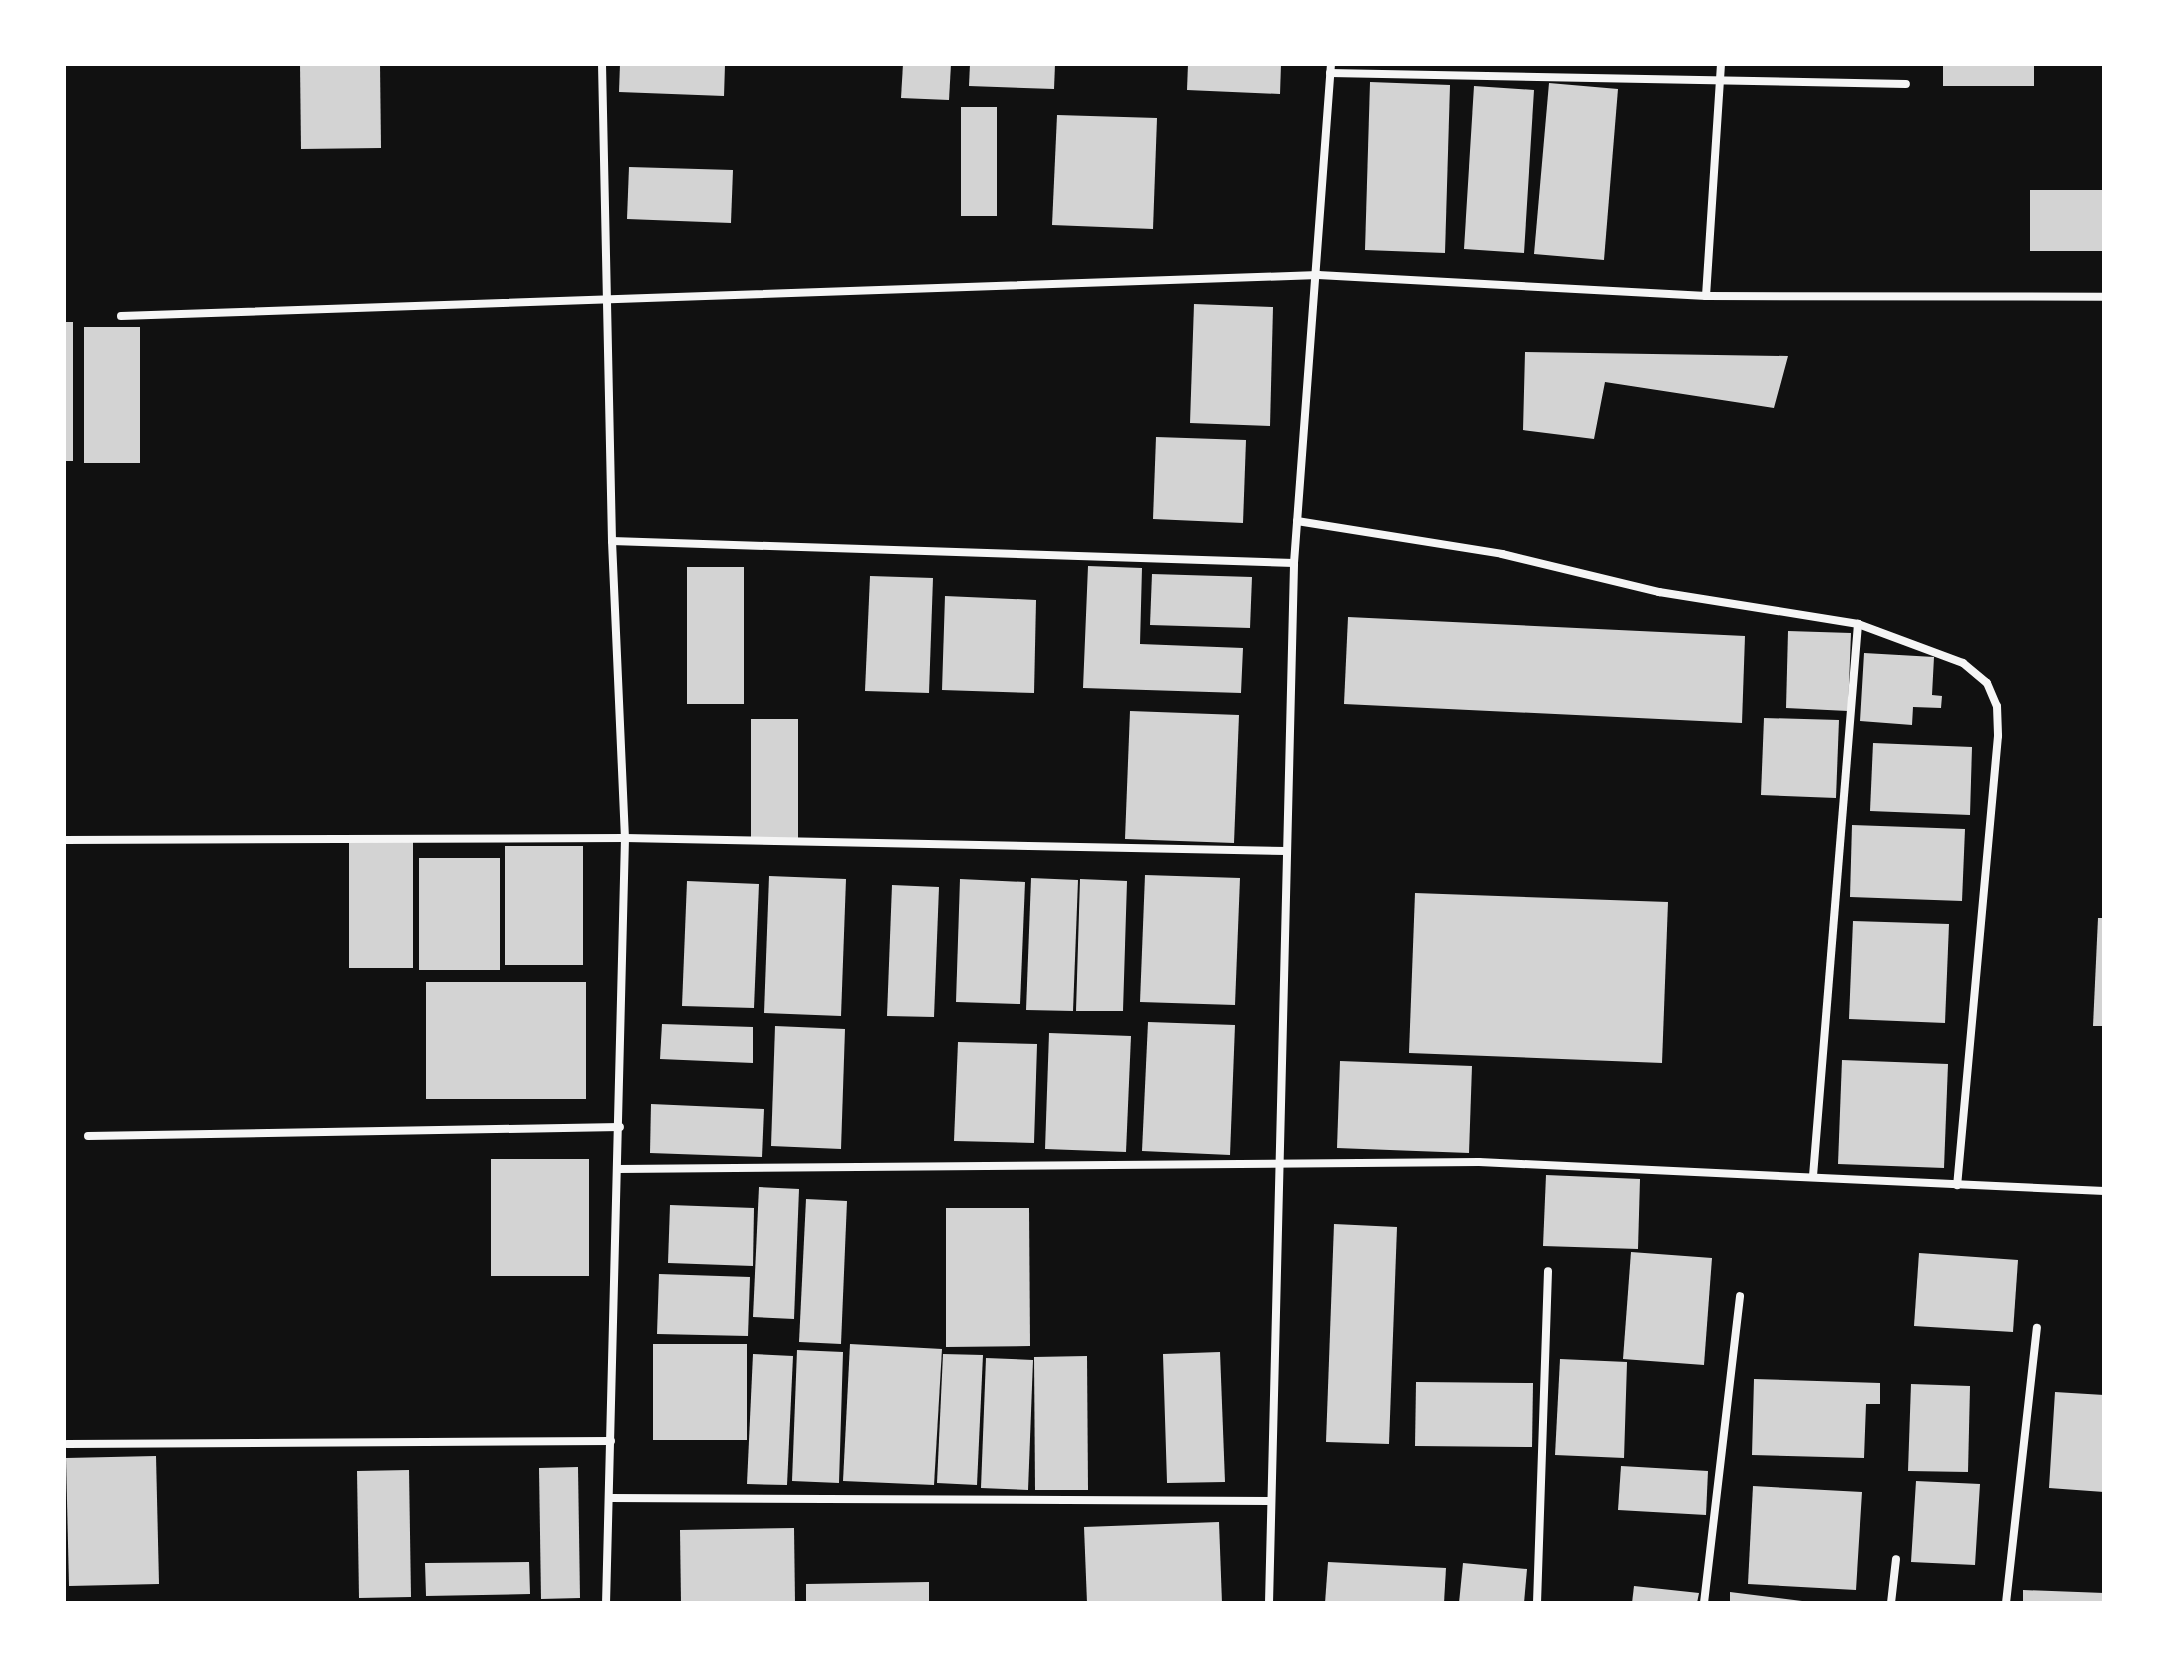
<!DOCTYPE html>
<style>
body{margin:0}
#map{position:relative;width:2168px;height:1667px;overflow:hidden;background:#111;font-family:"DejaVu Sans",sans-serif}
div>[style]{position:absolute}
.building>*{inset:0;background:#d3d3d3}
.minor>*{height:8px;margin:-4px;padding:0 4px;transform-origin:4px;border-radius:4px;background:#f5f5f5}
span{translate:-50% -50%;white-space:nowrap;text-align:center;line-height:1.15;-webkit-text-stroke:7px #fff;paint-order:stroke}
.frame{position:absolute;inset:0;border:66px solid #fff;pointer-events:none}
</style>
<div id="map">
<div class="building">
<div style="clip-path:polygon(300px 64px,380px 64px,381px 148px,301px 149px)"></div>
<div style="clip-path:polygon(620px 64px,725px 64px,724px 96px,619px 92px)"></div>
<div style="clip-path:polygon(903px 64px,951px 64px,949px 100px,901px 98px)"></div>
<div style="clip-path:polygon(970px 64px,1055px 64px,1054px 89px,969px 86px)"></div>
<div style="clip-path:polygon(1188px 64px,1281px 64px,1280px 94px,1187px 90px)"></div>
<div style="clip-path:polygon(1943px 64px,2034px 64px,2034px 86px,1943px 86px)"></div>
<div style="clip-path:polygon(1370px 82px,1450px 85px,1445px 253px,1365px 250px)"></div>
<div style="clip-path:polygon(1549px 83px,1618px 89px,1604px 260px,1534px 254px)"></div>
<div style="clip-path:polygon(1474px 86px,1534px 90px,1524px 253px,1464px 249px)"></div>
<div style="clip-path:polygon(961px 107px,997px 107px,997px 216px,961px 216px)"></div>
<div style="clip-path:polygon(1057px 115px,1157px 118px,1153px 229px,1052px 225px)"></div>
<div style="clip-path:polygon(629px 167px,733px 170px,731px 223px,627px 219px)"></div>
<div style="clip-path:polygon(2030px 190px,2104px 190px,2104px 251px,2030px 251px)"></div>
<div style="clip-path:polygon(1194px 304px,1273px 307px,1270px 426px,1190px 423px)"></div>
<div style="clip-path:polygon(64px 322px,73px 322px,73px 461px,64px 461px)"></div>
<div style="clip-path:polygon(84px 327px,140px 327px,140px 463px,84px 463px)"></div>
<div style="clip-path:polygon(1525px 352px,1788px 356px,1774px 408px,1605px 382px,1594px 439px,1523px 430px)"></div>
<div style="clip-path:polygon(1156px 437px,1246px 440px,1243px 523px,1153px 519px)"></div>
<div style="clip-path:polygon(1088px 566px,1142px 568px,1140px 644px,1243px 648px,1241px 693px,1083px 688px)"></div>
<div style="clip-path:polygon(687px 567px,744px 567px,744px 704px,687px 704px)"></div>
<div style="clip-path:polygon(1152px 574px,1252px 577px,1250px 628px,1150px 625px)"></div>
<div style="clip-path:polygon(870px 576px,933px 578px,929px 693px,865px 691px)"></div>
<div style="clip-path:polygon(945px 596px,1036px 600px,1034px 693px,942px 690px)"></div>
<div style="clip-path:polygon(1348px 617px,1745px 636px,1742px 723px,1344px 704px)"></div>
<div style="clip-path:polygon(1788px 631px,1851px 633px,1848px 711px,1786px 708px)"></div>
<div style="clip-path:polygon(1864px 653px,1934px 657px,1932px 695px,1942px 696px,1941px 708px,1913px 707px,1912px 725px,1860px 721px)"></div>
<div style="clip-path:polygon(1130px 711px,1239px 715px,1234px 843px,1125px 839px)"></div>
<div style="clip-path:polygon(1764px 718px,1839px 720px,1836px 798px,1761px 795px)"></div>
<div style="clip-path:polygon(751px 719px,798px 719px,798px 840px,751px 840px)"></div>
<div style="clip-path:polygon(1873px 743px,1972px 747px,1970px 815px,1870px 811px)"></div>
<div style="clip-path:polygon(1852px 825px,1965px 829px,1962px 901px,1850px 897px)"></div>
<div style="clip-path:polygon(349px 841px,413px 841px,413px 968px,349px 968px)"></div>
<div style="clip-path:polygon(505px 846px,583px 846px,583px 965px,505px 965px)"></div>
<div style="clip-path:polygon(419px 858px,500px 858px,500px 970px,419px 970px)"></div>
<div style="clip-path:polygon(1145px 875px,1240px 878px,1235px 1005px,1140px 1002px)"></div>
<div style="clip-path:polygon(769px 876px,846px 879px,841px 1016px,764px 1013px)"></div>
<div style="clip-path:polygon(1031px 878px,1078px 880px,1073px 1011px,1026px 1010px)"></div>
<div style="clip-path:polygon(960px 879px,1025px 882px,1020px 1004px,956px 1002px)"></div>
<div style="clip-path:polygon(1080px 879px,1127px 881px,1123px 1011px,1076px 1011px)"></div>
<div style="clip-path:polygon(687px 881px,759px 884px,754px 1008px,682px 1006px)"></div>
<div style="clip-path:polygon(892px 885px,939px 887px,934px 1017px,887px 1016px)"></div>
<div style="clip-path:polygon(1415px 893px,1668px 902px,1662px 1063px,1409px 1053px)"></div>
<div style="clip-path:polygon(2098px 918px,2104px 918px,2104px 1026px,2093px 1026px)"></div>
<div style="clip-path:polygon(1853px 921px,1949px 924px,1945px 1023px,1849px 1019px)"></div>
<div style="clip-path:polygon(426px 982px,586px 982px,586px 1099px,426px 1099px)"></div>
<div style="clip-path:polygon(1148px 1022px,1235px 1025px,1230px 1155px,1142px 1151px)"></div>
<div style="clip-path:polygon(662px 1024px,753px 1027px,753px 1063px,660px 1059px)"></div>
<div style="clip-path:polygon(775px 1026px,845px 1029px,841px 1149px,771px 1146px)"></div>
<div style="clip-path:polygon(1049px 1033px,1131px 1036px,1126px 1152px,1045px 1149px)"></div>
<div style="clip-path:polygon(958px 1042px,1037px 1044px,1034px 1143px,954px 1141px)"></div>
<div style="clip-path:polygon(1842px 1060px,1948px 1064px,1944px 1168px,1838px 1164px)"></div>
<div style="clip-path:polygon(1340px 1061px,1472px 1066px,1469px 1153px,1337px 1148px)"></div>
<div style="clip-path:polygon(651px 1104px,764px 1109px,762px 1157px,650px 1153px)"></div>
<div style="clip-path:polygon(491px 1159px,589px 1159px,589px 1276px,491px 1276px)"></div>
<div style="clip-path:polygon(1546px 1175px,1640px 1179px,1638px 1249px,1543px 1246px)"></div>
<div style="clip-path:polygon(759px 1187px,799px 1189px,794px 1319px,753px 1317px)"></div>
<div style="clip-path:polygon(806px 1199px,847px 1201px,841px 1344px,799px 1342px)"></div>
<div style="clip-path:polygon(670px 1205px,754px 1208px,753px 1266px,668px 1263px)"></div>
<div style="clip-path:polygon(946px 1208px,1029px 1208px,1030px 1346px,946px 1347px)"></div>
<div style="clip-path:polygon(1334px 1224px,1397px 1227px,1389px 1444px,1326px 1442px)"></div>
<div style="clip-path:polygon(1631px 1252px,1712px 1258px,1704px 1365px,1623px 1359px)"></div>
<div style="clip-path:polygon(1919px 1253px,2018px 1260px,2013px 1332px,1914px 1326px)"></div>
<div style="clip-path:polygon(659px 1274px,750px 1277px,748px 1336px,657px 1334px)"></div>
<div style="clip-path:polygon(653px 1344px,747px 1344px,747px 1440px,653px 1440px)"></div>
<div style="clip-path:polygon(850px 1344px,942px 1349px,934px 1485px,843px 1481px)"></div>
<div style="clip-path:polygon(797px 1350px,843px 1352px,839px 1483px,792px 1481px)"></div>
<div style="clip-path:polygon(1220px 1352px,1225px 1482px,1167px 1483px,1163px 1354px)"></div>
<div style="clip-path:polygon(753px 1354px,793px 1356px,787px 1485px,747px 1484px)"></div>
<div style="clip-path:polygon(943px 1354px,983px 1355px,977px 1485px,937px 1483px)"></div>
<div style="clip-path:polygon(1087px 1356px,1088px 1490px,1035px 1490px,1034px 1357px)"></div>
<div style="clip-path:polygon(986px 1358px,1033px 1360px,1028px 1490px,981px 1488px)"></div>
<div style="clip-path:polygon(1560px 1359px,1627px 1362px,1624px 1458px,1555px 1455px)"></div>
<div style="clip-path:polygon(1754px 1379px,1880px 1383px,1880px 1404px,1866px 1404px,1864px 1458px,1752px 1455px)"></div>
<div style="clip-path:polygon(1416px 1382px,1533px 1383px,1532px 1447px,1415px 1446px)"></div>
<div style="clip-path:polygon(1911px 1384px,1970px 1386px,1968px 1472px,1908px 1471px)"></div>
<div style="clip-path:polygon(2055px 1392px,2104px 1395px,2104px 1492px,2049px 1488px)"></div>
<div style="clip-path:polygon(156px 1456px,159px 1584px,69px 1586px,66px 1458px)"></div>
<div style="clip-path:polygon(1621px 1466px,1708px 1471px,1706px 1515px,1618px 1510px)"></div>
<div style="clip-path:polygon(578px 1467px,580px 1598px,541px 1599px,539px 1468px)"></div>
<div style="clip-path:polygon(409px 1470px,411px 1597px,359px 1598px,357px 1471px)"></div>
<div style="clip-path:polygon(1916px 1481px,1980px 1484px,1975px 1565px,1911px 1562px)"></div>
<div style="clip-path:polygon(1753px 1486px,1862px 1492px,1856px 1590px,1748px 1584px)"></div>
<div style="clip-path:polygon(1219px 1522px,1222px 1603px,1087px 1603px,1084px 1527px)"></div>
<div style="clip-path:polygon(794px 1528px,795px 1603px,681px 1603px,680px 1530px)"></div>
<div style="clip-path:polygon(529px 1562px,530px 1594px,426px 1596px,425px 1563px)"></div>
<div style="clip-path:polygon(1328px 1562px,1446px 1568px,1444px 1603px,1325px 1603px)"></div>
<div style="clip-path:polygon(1463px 1563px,1527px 1569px,1524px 1603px,1459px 1603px)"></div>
<div style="clip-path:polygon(929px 1582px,929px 1603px,806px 1603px,806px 1584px)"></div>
<div style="clip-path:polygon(1634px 1586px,1699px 1593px,1697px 1603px,1632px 1603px)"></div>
<div style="clip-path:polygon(2023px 1590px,2104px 1593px,2104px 1603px,2023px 1603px)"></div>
<div style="clip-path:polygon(1730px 1592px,1802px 1601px,1802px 1603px,1730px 1603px)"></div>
</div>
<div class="minor">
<div style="left:602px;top:64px;width:477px;rotate:88.8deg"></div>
<div style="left:612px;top:541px;width:297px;rotate:87.5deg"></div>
<div style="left:625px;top:838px;width:765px;rotate:91.42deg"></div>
<div style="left:1330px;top:73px;width:576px;rotate:1.09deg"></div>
<div style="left:1706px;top:296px;width:232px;rotate:-86.3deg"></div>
<div style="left:121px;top:316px;width:1198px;rotate:-1.96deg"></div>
<div style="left:1318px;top:275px;width:389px;rotate:3.1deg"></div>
<div style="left:1706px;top:296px;width:398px;rotate:0.1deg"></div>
<div style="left:1297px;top:521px;width:208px;rotate:9.1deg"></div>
<div style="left:1502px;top:554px;width:162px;rotate:13.6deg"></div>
<div style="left:1659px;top:592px;width:202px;rotate:9.1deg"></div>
<div style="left:1858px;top:624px;width:112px;rotate:20.4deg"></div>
<div style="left:1963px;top:663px;width:31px;rotate:40deg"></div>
<div style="left:1987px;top:683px;width:25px;rotate:67deg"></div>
<div style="left:1997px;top:706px;width:30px;rotate:88deg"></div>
<div style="left:1998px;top:736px;width:451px;rotate:95.2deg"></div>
<div style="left:612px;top:541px;width:682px;rotate:1.85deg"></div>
<div style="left:64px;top:840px;width:561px;rotate:-0.2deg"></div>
<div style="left:625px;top:838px;width:661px;rotate:1.13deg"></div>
<div style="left:88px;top:1136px;width:532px;rotate:-0.97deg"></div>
<div style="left:618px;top:1169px;width:861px;rotate:-0.47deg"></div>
<div style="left:1479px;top:1162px;width:626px;rotate:2.66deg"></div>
<div style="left:1813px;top:1176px;width:554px;rotate:-85.34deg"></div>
<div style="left:67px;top:1444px;width:544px;rotate:-0.32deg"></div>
<div style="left:610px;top:1498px;width:659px;rotate:0.26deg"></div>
<div style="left:1269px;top:1603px;width:1040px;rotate:-88.62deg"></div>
<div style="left:1294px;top:563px;width:500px;rotate:-85.76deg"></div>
<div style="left:1537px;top:1603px;width:332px;rotate:-88.1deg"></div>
<div style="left:1704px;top:1603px;width:309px;rotate:-83.3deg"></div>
<div style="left:1891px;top:1603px;width:44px;rotate:-83.5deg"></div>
<div style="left:2006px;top:1603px;width:277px;rotate:-83.6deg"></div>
</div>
<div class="frame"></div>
</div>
